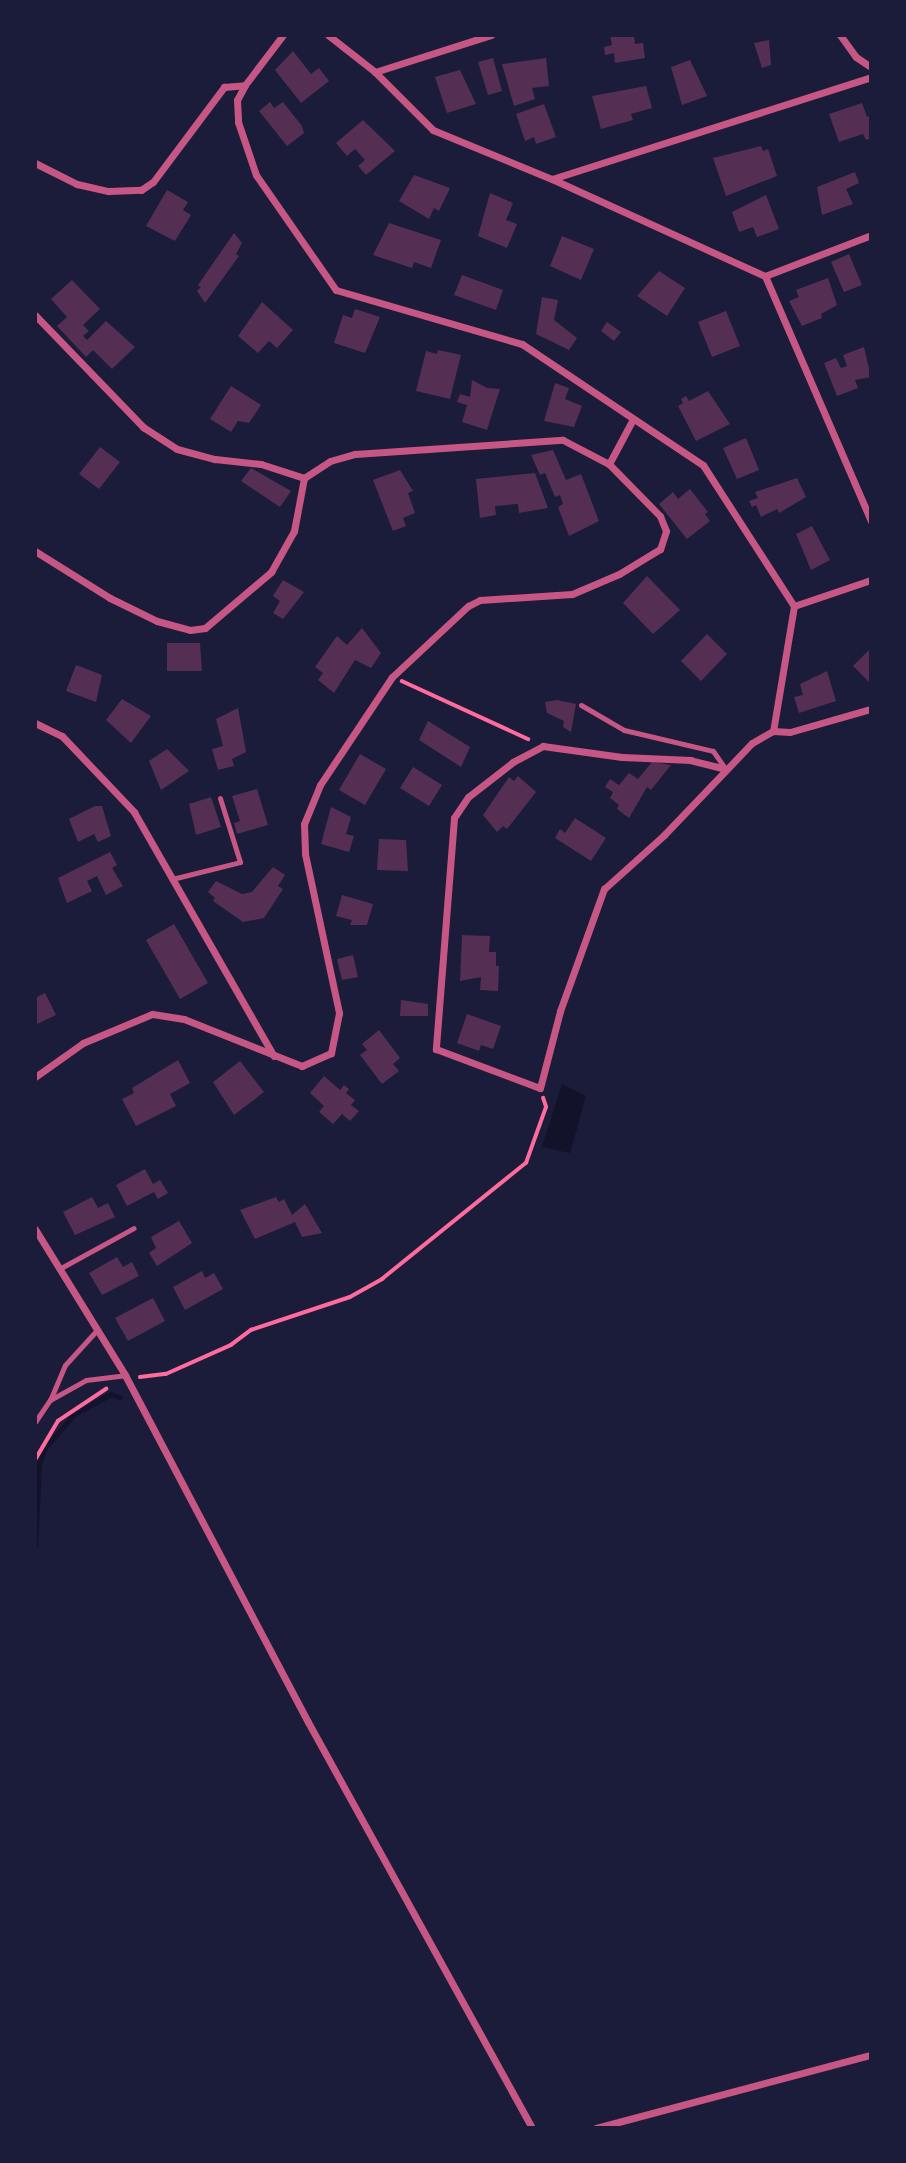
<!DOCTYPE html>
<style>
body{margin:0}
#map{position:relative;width:906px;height:2163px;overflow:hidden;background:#1b1b3a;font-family:"PT Sans Narrow",sans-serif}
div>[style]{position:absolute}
.water>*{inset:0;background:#12122b}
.stream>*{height:5px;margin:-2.5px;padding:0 2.5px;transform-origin:2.5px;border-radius:2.5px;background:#12122b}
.building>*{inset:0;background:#542f53}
.path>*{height:3.5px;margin:-1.75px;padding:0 1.75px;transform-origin:1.75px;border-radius:1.75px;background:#ff6b9d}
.service>*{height:5px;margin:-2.5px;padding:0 2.5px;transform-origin:2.5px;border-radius:2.5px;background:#c65784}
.minor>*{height:7px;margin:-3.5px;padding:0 3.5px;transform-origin:3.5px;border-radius:3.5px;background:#c65784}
span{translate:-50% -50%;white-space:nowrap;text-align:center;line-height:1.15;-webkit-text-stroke:5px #1b1b3a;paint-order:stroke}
.frame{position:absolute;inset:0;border:37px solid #1b1b3a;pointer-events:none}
</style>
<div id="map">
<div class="water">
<div style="clip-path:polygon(562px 1084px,586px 1096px,570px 1153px,542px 1147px)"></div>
</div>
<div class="stream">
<div style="left:35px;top:1546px;width:83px;rotate:-87.2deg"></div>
<div style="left:39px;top:1463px;width:16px;rotate:-68deg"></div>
<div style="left:45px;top:1448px;width:45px;rotate:-49.5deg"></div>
<div style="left:74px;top:1414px;width:42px;rotate:-28.4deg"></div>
<div style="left:111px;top:1394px;width:9px;rotate:21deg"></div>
</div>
<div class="building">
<div style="clip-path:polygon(610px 35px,634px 35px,635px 44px,643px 43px,645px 58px,615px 63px,614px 53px,605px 55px,604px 47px,612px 45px)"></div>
<div style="clip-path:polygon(769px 40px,771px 65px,762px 68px,754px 43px)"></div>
<div style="clip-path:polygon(293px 51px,311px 74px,319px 68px,329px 81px,301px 103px,275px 70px)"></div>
<div style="clip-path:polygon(493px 58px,502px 91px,488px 95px,478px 62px)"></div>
<div style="clip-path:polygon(546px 58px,549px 86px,532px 88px,535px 99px,514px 106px,502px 64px)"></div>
<div style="clip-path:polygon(690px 60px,707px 96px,682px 105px,671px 67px)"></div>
<div style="clip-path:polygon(460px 70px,476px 104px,447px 113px,435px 77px)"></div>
<div style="clip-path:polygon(646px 86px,652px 108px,631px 114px,633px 120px,601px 129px,592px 96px)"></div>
<div style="clip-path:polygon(270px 102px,274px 108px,283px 102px,302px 126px,304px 133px,287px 146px,259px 111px)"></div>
<div style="clip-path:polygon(862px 103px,867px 117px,871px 115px,871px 138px,866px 140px,863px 134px,839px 142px,829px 114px)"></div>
<div style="clip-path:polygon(544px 104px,556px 137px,536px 144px,534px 137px,525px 141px,516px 114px)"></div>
<div style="clip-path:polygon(363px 120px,395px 151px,366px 175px,358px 166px,365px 160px,355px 149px,347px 156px,336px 143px)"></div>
<div style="clip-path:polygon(761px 146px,763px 151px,768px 149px,777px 176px,726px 196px,713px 158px)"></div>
<div style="clip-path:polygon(855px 172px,859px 183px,846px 189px,853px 204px,822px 215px,817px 187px)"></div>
<div style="clip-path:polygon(414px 175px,450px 188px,439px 211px,434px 208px,429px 219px,399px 201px)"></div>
<div style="clip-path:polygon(167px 190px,188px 202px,183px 210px,191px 215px,175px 241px,146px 226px)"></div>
<div style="clip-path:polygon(490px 193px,513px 203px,506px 220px,517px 224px,507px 248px,478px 236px)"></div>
<div style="clip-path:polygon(766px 195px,779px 229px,757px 237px,753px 227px,739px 232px,732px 212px)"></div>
<div style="clip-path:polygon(389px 223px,441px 240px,431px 268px,414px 262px,412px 268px,373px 255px)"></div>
<div style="clip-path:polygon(234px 233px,242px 243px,236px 254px,239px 256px,205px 303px,197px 291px,201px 287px,198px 285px)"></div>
<div style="clip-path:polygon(562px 236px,594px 249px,581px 280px,550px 266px)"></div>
<div style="clip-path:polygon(849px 254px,862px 285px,844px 292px,831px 262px)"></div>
<div style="clip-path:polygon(659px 271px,685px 288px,667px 316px,637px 296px)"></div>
<div style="clip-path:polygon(462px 275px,503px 290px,496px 310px,454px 295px)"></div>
<div style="clip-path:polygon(828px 278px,837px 305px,821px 314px,822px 318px,802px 326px,789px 301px,799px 297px,796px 290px)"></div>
<div style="clip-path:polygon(72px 280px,100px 309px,83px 325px,89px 331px,83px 336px,87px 340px,106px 321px,135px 347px,112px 369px,93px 350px,86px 357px,57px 326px,67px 317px,51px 299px)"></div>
<div style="clip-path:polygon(542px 297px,558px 300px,554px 320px,577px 338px,569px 350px,536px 334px)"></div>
<div style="clip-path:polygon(262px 302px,293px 330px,277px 348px,269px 341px,258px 353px,238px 336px)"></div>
<div style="clip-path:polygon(355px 309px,380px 317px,365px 353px,334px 343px,343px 315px,352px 318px)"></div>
<div style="clip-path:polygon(726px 311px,740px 346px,712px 357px,698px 322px)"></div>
<div style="clip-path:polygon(607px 322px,621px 332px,614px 341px,601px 331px)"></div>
<div style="clip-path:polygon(864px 347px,871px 377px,855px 380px,858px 388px,837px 396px,824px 363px,836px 358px,841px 368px,847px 366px,843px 355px)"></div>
<div style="clip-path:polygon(438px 350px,461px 355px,450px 399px,416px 391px,426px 351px,437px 354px)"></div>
<div style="clip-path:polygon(472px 380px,487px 388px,500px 389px,487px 430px,462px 422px,467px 405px,457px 402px,460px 394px,470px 397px)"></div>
<div style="clip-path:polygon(555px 383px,569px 388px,565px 399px,582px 406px,574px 427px,544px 421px)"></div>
<div style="clip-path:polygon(231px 386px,261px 405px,249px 423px,238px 421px,231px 432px,210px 419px)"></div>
<div style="clip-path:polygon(708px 391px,730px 424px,696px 441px,678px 406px,683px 403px,681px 399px,686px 396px,689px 401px)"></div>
<div style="clip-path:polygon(746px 438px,759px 470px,737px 479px,723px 448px)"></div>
<div style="clip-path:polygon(100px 447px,120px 462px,99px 489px,79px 474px)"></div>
<div style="clip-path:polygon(553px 450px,566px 480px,581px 474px,599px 521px,569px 536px,558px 507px,563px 504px,560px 495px,555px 497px,545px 473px,540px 475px,531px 455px)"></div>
<div style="clip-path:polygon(251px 468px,291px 491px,280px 507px,241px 481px)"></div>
<div style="clip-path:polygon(400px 470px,413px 491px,408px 493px,415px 513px,403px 518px,406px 526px,393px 531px,373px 480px)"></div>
<div style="clip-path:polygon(535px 473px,548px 508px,519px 513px,518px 504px,495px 506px,496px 515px,480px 518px,476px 479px)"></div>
<div style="clip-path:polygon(797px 478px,806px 497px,779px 513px,777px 509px,761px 517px,756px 505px,752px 507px,749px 501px,758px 498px,755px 492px)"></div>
<div style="clip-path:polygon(690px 489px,708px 512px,705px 514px,710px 521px,687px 539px,659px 504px,673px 492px,678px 499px)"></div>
<div style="clip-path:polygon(812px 526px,830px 560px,811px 570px,796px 534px)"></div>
<div style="clip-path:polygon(647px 576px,680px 610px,653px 634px,623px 603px)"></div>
<div style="clip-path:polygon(283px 580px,304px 592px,283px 619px,273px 613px,280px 601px,273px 596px)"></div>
<div style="clip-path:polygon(362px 628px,381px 653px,371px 668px,355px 660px,334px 693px,318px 680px,323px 673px,315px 667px,337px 636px,347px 645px)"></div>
<div style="clip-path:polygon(707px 634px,727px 654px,701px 681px,681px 661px)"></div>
<div style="clip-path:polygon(167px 643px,200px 643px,202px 671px,167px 671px)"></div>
<div style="clip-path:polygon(871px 648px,871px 684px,853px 666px)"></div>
<div style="clip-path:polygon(76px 665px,102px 675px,96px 702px,66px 691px)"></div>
<div style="clip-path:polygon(827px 671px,836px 701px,799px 713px,794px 697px,803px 695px,800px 684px)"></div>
<div style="clip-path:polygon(122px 699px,151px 716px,131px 743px,106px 720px)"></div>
<div style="clip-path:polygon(557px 700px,576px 704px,571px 732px,563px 727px,564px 721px,547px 713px,545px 702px)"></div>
<div style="clip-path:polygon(238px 708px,246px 752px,232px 759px,234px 766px,218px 770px,212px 749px,223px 746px,216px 719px)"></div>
<div style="clip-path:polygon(428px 721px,470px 747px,461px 767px,419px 740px)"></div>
<div style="clip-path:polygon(167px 749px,189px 771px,161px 790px,149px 761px)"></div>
<div style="clip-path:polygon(360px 754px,386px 769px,365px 805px,339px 790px)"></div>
<div style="clip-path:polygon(652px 762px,671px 765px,651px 790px,647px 787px,629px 818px,617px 809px,619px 805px,610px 798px,613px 792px,605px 787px,610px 779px,619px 785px,629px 773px,638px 779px)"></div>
<div style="clip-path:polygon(413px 767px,442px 785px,429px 806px,400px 788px)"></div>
<div style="clip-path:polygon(518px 776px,536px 792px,507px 829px,503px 826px,497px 832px,483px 815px,509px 777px,514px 781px)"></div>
<div style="clip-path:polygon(257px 789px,268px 825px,237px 834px,234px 823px,240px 821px,232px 796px)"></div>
<div style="clip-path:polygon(211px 797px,221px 827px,196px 835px,189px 804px)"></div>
<div style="clip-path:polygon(95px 806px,102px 806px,111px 836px,98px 842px,94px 834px,78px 842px,69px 819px)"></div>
<div style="clip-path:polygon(331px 807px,351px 817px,346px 834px,354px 836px,349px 852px,321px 844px)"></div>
<div style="clip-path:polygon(575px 818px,606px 838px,591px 861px,555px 838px,560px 829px,565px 833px)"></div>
<div style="clip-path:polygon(379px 839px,406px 840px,408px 871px,377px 870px)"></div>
<div style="clip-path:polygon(110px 852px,117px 865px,112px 868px,123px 886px,106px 895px,97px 876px,87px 881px,92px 891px,67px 903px,58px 878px)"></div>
<div style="clip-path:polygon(273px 867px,285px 875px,278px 886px,283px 889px,264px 918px,243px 922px,213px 901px,215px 898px,208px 892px,216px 881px,242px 894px,252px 892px)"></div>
<div style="clip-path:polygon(342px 895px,373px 904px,367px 925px,350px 925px,352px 920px,336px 916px)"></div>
<div style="clip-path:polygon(174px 924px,208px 983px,180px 999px,146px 940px)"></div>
<div style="clip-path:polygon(462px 935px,490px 936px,489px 952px,496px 952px,496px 966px,499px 966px,498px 991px,480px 990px,481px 977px,460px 981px)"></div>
<div style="clip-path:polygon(353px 955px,358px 977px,342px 980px,337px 959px)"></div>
<div style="clip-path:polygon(45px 993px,56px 1015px,35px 1025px,35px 998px)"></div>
<div style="clip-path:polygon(401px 1000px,428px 1004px,428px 1016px,400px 1016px)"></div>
<div style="clip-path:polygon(467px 1014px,501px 1026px,493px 1049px,481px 1045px,479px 1051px,457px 1043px)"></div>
<div style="clip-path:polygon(379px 1030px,400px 1058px,393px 1064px,399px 1071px,382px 1084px,360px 1055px,367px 1050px,362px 1044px)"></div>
<div style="clip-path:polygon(178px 1060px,190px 1083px,170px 1094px,176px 1106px,136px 1126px,122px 1099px,134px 1093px,132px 1088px)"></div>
<div style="clip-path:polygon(240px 1061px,264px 1092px,234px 1115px,213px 1082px)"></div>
<div style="clip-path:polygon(324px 1076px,340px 1090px,344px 1085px,349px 1089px,346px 1093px,355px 1100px,351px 1105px,359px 1111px,350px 1121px,342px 1114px,333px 1124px,319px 1112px,324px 1106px,310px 1093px)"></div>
<div style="clip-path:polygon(145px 1169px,153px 1184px,160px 1180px,168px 1193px,158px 1199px,154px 1192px,127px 1206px,116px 1185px)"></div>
<div style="clip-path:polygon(92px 1197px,98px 1208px,108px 1203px,115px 1217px,75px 1235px,63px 1212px)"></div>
<div style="clip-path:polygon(276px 1197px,279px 1202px,284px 1199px,292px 1215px,305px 1204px,322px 1233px,302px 1237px,295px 1222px,255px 1239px,240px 1210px)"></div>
<div style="clip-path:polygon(179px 1221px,192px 1243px,157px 1266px,149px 1253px,156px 1248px,151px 1237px)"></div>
<div style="clip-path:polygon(117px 1257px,123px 1267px,132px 1262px,139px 1276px,102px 1295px,89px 1273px)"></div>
<div style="clip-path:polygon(202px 1271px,205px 1278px,214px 1273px,223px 1289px,185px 1310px,173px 1287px)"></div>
<div style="clip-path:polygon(153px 1298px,165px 1321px,128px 1341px,115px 1318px)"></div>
</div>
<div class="path">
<div style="left:402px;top:681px;width:139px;rotate:24.7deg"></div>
<div style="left:140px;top:1377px;width:26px;rotate:-7deg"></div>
<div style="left:166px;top:1374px;width:71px;rotate:-24deg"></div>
<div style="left:231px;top:1345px;width:25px;rotate:-37deg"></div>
<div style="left:251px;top:1330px;width:104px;rotate:-18.4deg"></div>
<div style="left:350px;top:1297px;width:37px;rotate:-29deg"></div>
<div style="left:382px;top:1279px;width:185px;rotate:-38.9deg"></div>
<div style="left:526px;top:1163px;width:59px;rotate:-70.3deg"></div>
<div style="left:546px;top:1107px;width:9px;rotate:-108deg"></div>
<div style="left:35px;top:1460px;width:45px;rotate:-59.5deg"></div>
<div style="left:58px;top:1421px;width:58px;rotate:-33.7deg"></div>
</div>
<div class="service">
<div style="left:581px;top:705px;width:50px;rotate:30.2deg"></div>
<div style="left:624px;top:730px;width:91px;rotate:13.3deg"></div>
<div style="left:713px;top:751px;width:21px;rotate:55deg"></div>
<div style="left:172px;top:879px;width:70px;rotate:-14deg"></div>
<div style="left:240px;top:862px;width:67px;rotate:-107.4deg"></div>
<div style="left:59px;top:1269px;width:85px;rotate:-28.7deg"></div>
<div style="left:97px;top:1330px;width:47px;rotate:132.4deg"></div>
<div style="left:65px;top:1365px;width:38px;rotate:113deg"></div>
<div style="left:50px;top:1400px;width:41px;rotate:-29.1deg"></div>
<div style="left:86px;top:1380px;width:39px;rotate:-7deg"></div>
<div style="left:35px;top:1422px;width:27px;rotate:-56deg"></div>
</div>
<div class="minor">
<div style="left:328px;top:35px;width:60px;rotate:38.2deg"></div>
<div style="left:375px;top:72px;width:82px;rotate:45deg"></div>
<div style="left:433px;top:130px;width:129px;rotate:22.4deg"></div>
<div style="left:552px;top:179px;width:234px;rotate:24.5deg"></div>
<div style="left:765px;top:276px;width:267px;rotate:66.6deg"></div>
<div style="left:840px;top:35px;width:27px;rotate:54deg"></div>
<div style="left:856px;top:57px;width:18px;rotate:34deg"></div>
<div style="left:375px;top:72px;width:122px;rotate:-17.7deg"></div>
<div style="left:245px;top:85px;width:63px;rotate:-52.8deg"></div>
<div style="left:35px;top:163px;width:47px;rotate:26.6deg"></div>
<div style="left:77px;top:184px;width:32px;rotate:13deg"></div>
<div style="left:108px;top:191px;width:33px;rotate:-2deg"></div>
<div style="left:141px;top:190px;width:14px;rotate:-34deg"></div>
<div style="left:153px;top:182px;width:119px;rotate:-53.2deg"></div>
<div style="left:224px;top:87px;width:21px;rotate:-5deg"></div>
<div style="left:245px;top:85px;width:17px;rotate:118deg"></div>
<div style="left:237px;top:100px;width:22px;rotate:87deg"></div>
<div style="left:238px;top:122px;width:56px;rotate:71.2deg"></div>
<div style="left:256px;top:175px;width:140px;rotate:55.2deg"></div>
<div style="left:336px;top:290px;width:194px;rotate:16.2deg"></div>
<div style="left:522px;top:344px;width:218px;rotate:33.8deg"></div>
<div style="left:703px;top:465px;width:168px;rotate:57.2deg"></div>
<div style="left:794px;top:606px;width:127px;rotate:99.5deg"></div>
<div style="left:552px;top:179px;width:335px;rotate:-17.7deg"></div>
<div style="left:765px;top:276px;width:114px;rotate:-21.1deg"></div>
<div style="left:35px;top:315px;width:156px;rotate:46deg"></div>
<div style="left:143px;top:427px;width:40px;rotate:32.9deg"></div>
<div style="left:177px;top:449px;width:39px;rotate:15deg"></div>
<div style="left:215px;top:459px;width:46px;rotate:6.2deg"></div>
<div style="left:261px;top:464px;width:45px;rotate:18deg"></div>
<div style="left:304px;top:478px;width:31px;rotate:-33deg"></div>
<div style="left:330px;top:461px;width:26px;rotate:-16deg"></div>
<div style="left:355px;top:454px;width:208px;rotate:-3.9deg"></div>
<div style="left:563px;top:440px;width:52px;rotate:27.6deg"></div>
<div style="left:609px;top:464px;width:73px;rotate:45.6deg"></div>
<div style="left:660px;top:516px;width:16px;rotate:68deg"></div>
<div style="left:666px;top:531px;width:19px;rotate:108deg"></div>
<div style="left:660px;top:549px;width:48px;rotate:148.6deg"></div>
<div style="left:619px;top:574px;width:51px;rotate:156.9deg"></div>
<div style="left:572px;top:594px;width:92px;rotate:176.3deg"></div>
<div style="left:480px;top:600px;width:13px;rotate:153deg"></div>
<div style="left:468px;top:606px;width:104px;rotate:136.9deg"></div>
<div style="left:392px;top:677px;width:130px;rotate:123.7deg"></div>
<div style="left:320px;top:785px;width:42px;rotate:112.3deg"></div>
<div style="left:304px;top:824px;width:30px;rotate:88deg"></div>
<div style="left:305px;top:854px;width:163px;rotate:77.9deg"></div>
<div style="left:339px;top:1013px;width:41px;rotate:101.3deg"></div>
<div style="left:331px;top:1053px;width:32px;rotate:156deg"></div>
<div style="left:302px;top:1066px;width:127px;rotate:-158.3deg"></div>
<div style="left:184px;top:1019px;width:32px;rotate:-171deg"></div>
<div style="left:152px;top:1014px;width:75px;rotate:157.2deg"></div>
<div style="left:83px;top:1043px;width:59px;rotate:144.7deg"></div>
<div style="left:609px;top:464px;width:51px;rotate:-61.9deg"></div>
<div style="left:35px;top:551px;width:89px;rotate:32.1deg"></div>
<div style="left:110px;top:598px;width:52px;rotate:26.1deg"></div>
<div style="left:157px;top:621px;width:34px;rotate:15deg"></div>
<div style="left:190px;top:630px;width:15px;rotate:-8deg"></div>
<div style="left:205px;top:628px;width:87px;rotate:-40.3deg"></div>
<div style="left:271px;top:572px;width:47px;rotate:-60.7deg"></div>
<div style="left:294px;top:531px;width:54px;rotate:-79.3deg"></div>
<div style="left:794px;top:606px;width:81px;rotate:-18.7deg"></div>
<div style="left:35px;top:723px;width:30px;rotate:26deg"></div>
<div style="left:62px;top:736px;width:105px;rotate:46.5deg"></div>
<div style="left:134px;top:812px;width:281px;rotate:60.2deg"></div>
<div style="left:726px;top:769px;width:36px;rotate:-166deg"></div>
<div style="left:691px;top:760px;width:69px;rotate:-177.5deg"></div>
<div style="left:622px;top:757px;width:80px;rotate:-172.1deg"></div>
<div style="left:543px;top:746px;width:34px;rotate:152deg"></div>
<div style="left:513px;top:762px;width:57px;rotate:142.1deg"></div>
<div style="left:468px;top:797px;width:25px;rotate:124deg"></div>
<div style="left:454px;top:818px;width:232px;rotate:94.5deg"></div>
<div style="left:436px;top:1049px;width:111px;rotate:20.6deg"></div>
<div style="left:540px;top:1088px;width:80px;rotate:-75.4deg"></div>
<div style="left:560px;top:1011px;width:130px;rotate:-70.2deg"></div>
<div style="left:604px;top:889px;width:81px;rotate:-42deg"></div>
<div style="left:664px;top:835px;width:127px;rotate:-46.3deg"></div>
<div style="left:752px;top:743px;width:24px;rotate:-30deg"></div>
<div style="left:773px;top:731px;width:17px;rotate:3deg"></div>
<div style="left:790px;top:732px;width:84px;rotate:-15.9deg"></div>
<div style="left:35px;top:1229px;width:172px;rotate:58.3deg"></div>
<div style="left:125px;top:1375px;width:392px;rotate:62.2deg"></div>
<div style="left:308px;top:1722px;width:464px;rotate:61.1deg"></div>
<div style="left:596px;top:2128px;width:285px;rotate:-14.9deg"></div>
</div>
<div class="frame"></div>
</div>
